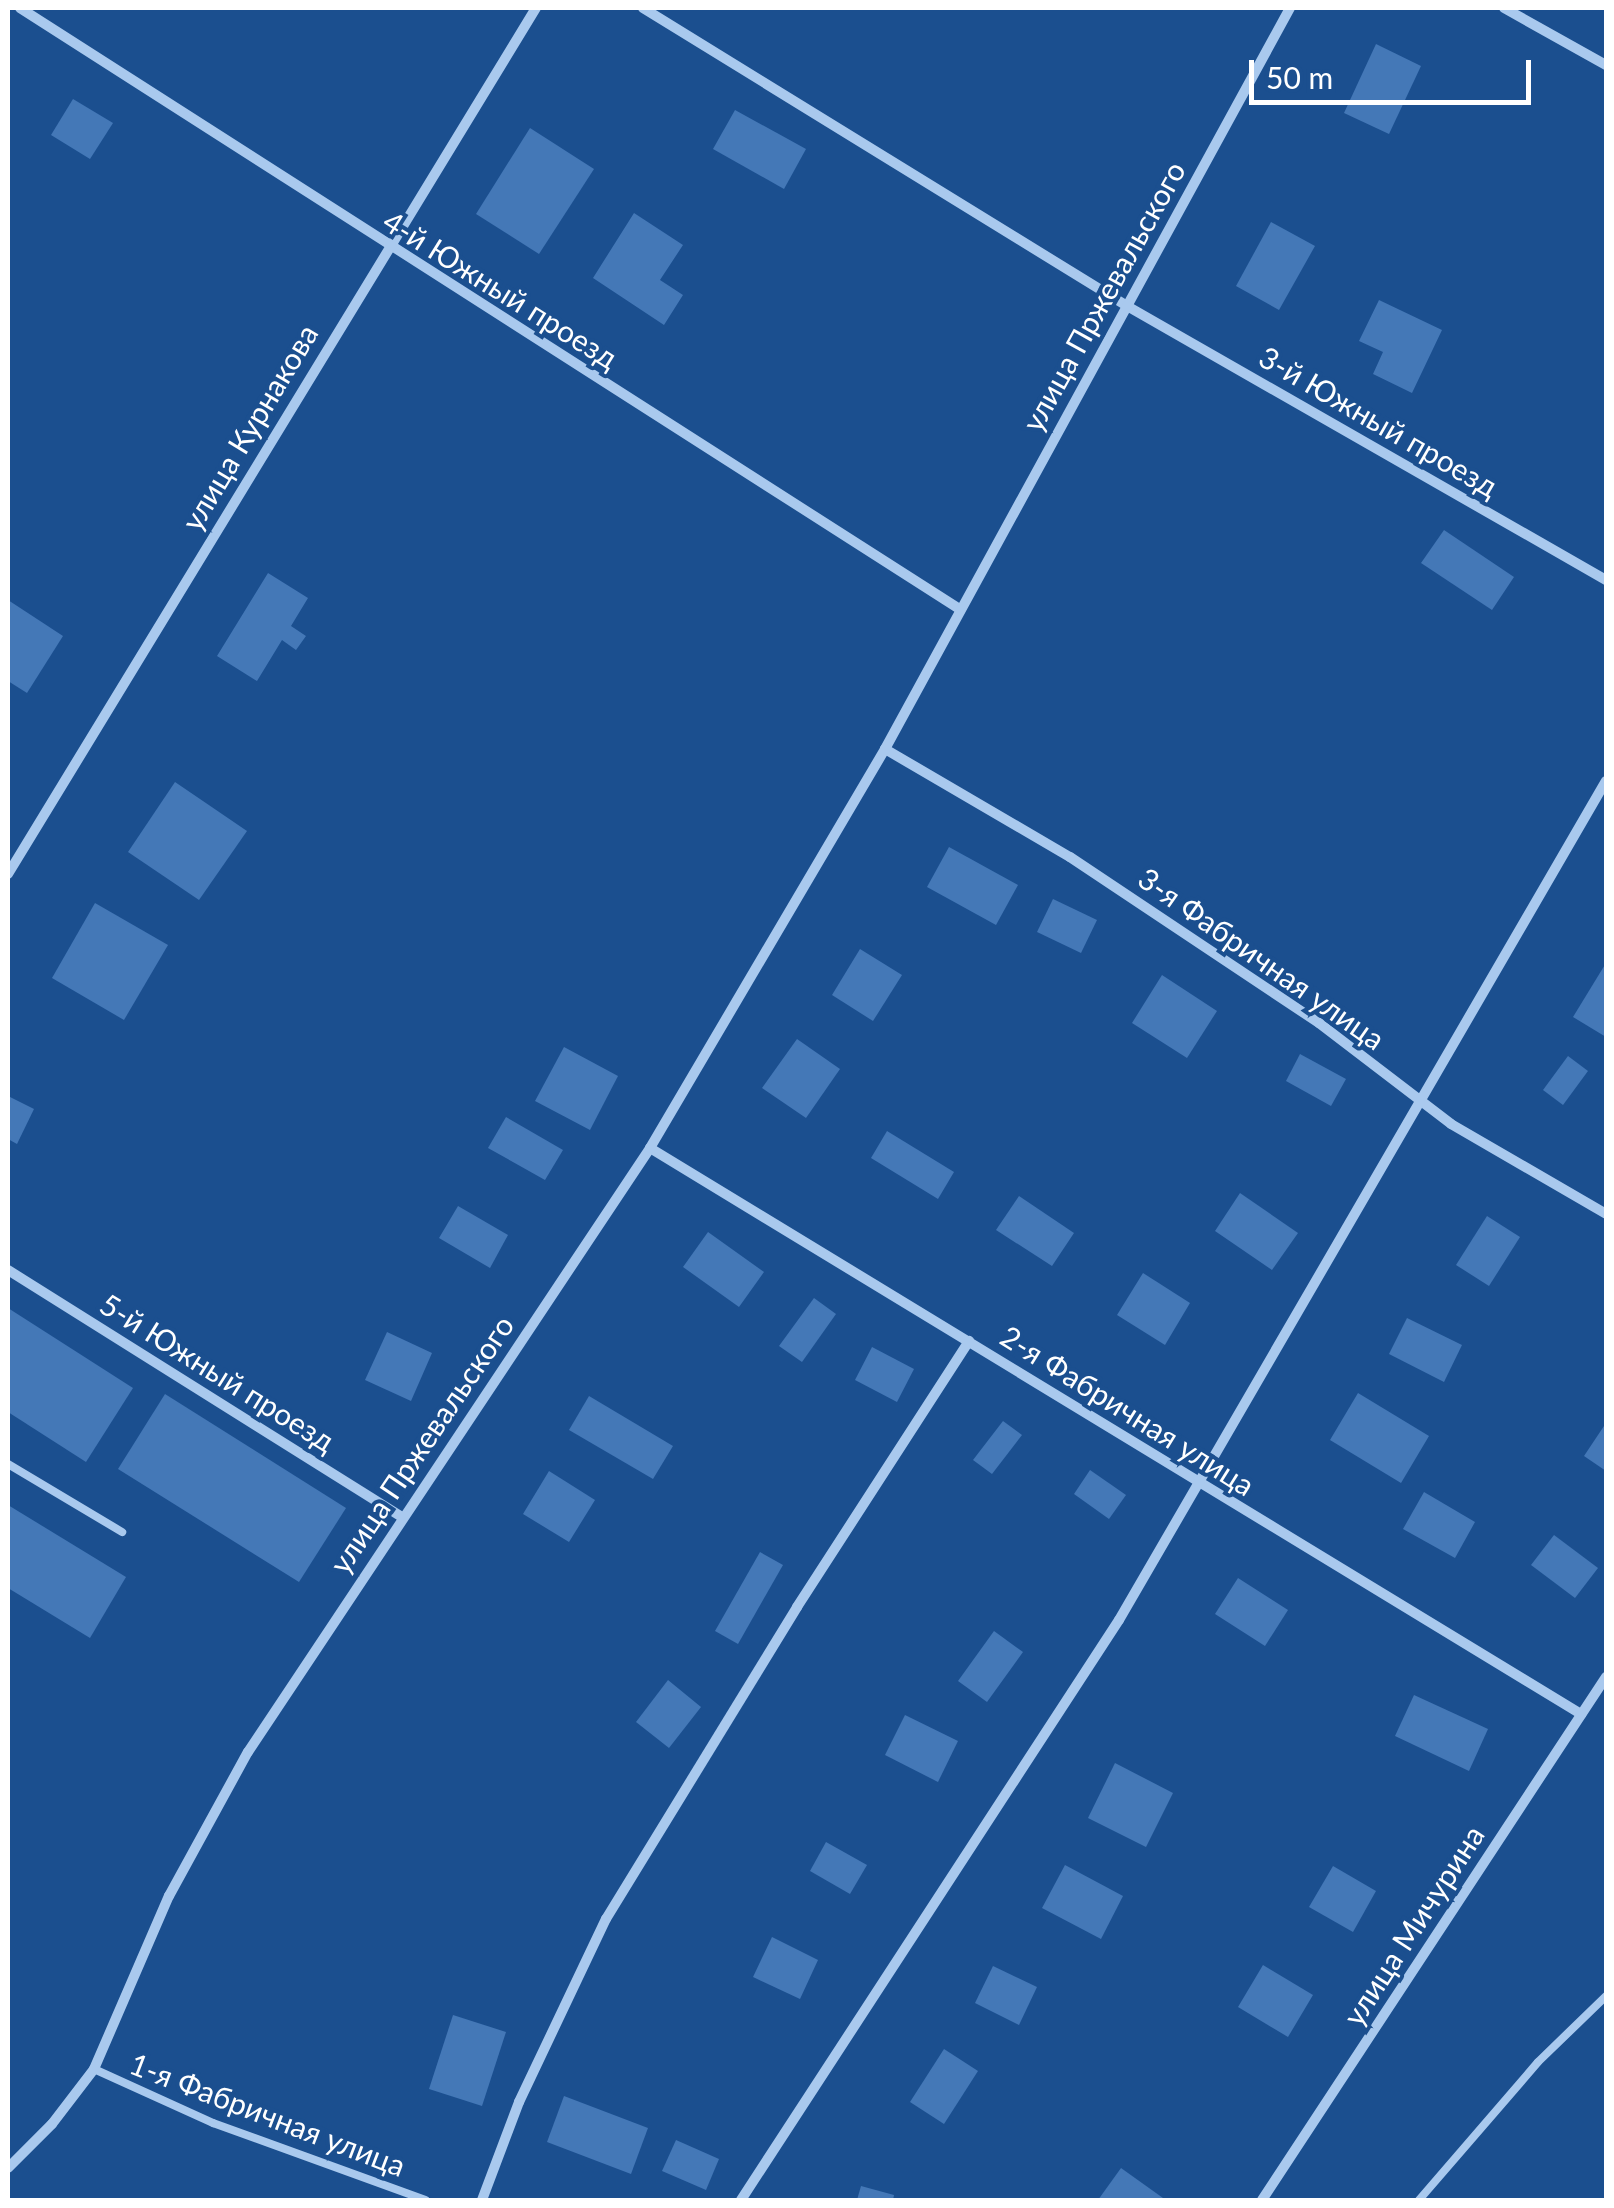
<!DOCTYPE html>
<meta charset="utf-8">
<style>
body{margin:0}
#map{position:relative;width:1614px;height:2208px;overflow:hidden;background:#1b4f8f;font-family:Lato,sans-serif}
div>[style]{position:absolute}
.building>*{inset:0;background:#4478b7}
.service>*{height:8px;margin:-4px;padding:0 4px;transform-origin:4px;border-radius:4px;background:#a9c9ee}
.minor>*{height:10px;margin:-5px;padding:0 5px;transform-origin:5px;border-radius:5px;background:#a9c9ee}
span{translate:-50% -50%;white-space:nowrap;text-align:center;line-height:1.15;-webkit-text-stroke:8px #1b4f8f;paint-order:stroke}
.street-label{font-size:30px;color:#fff}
.frame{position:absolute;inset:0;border:10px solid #fff;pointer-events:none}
.scale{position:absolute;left:1249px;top:60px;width:282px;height:45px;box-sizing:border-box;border:5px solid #fff;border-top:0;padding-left:12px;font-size:30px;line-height:35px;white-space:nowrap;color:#fff;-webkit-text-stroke:8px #1b4f8f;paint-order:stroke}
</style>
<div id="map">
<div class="building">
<div style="clip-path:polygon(1376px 44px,1421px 66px,1389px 134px,1344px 113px)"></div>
<div style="clip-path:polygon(73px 99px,113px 123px,90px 159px,51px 135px)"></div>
<div style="clip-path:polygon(735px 110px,806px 149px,784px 189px,713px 149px)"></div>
<div style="clip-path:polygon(530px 128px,594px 169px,539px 254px,476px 214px)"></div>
<div style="clip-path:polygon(634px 213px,683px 245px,660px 280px,683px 295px,664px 325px,593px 278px)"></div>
<div style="clip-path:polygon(1271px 222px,1315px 246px,1279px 310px,1236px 286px)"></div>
<div style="clip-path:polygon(1379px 300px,1442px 330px,1412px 393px,1373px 374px,1383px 352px,1359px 341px)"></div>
<div style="clip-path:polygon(1444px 530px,1514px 577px,1492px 610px,1421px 563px)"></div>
<div style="clip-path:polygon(268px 573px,308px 598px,291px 626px,306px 636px,296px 650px,282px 640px,257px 681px,217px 656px)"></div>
<div style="clip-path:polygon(8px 600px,63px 636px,27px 693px,8px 681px)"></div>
<div style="clip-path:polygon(175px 782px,247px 831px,199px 900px,128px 852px)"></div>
<div style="clip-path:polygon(949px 847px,1018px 885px,996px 925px,927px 887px)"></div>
<div style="clip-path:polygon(1053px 899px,1097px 920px,1081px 953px,1037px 932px)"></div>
<div style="clip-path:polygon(95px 903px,168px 945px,124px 1020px,52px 978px)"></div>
<div style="clip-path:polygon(860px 949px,902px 975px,873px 1021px,832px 995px)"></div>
<div style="clip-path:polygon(1606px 963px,1606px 1037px,1573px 1017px)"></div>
<div style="clip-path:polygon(1162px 975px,1217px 1011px,1187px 1058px,1132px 1023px)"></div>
<div style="clip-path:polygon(797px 1039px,840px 1069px,806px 1118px,762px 1088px)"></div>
<div style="clip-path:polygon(564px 1047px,618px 1076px,590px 1130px,535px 1101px)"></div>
<div style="clip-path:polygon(1300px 1054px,1346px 1079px,1331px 1106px,1286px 1081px)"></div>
<div style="clip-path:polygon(1568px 1056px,1588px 1071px,1563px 1105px,1543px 1090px)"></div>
<div style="clip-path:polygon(8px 1096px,34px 1109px,17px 1144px,8px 1139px)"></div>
<div style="clip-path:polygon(506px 1117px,563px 1150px,545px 1180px,488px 1148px)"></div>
<div style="clip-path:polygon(887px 1131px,954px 1172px,938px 1199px,871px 1158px)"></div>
<div style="clip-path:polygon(1240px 1193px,1298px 1233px,1272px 1270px,1215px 1231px)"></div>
<div style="clip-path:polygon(1019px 1196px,1074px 1233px,1052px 1266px,996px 1230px)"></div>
<div style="clip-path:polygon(458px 1206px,508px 1235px,490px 1268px,439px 1238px)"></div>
<div style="clip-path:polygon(1487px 1216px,1520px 1237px,1489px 1286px,1456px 1265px)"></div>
<div style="clip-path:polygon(708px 1232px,764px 1272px,739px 1307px,683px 1267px)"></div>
<div style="clip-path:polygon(1143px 1273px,1190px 1303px,1165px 1345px,1117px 1315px)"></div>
<div style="clip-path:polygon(814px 1298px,836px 1314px,802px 1362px,779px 1346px)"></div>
<div style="clip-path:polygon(8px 1308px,133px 1388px,86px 1462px,8px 1412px)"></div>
<div style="clip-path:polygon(1407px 1318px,1462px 1345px,1444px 1382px,1389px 1354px)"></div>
<div style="clip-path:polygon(387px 1332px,432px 1353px,411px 1401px,365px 1380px)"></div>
<div style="clip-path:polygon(872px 1347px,914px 1369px,897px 1402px,855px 1380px)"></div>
<div style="clip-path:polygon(1358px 1393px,1429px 1436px,1401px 1483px,1330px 1440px)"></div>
<div style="clip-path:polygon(165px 1394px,346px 1508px,299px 1582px,118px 1469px)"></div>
<div style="clip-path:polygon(589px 1396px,673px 1446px,653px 1479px,569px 1430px)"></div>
<div style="clip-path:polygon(1003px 1421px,1022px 1435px,992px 1474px,973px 1460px)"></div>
<div style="clip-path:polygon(1606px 1423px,1606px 1471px,1584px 1456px)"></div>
<div style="clip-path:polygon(1090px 1470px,1126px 1495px,1109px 1519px,1074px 1494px)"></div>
<div style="clip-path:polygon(549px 1471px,595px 1500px,569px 1542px,523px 1514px)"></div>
<div style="clip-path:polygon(1424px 1492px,1475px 1522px,1455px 1558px,1403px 1529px)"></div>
<div style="clip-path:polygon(8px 1505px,126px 1577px,90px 1638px,8px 1588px)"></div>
<div style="clip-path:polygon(1554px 1535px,1598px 1568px,1575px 1598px,1531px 1565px)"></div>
<div style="clip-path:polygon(760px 1552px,783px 1565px,738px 1644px,715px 1631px)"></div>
<div style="clip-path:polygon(1238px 1578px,1288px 1610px,1265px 1646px,1215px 1614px)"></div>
<div style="clip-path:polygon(994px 1631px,1023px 1652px,987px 1702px,958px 1681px)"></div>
<div style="clip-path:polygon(668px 1680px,701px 1707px,669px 1748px,636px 1722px)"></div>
<div style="clip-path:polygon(1414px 1695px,1488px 1729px,1469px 1771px,1395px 1736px)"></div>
<div style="clip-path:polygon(905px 1715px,958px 1741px,938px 1782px,885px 1755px)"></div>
<div style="clip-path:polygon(1115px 1763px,1173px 1793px,1146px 1847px,1088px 1818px)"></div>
<div style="clip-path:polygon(826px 1842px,867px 1865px,850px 1894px,810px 1871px)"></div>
<div style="clip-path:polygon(1065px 1865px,1123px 1896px,1101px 1939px,1042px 1908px)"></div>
<div style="clip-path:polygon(1333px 1866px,1376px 1891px,1353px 1932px,1309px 1907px)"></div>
<div style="clip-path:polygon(772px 1937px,818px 1960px,800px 1999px,753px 1977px)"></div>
<div style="clip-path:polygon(1263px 1965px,1313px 1995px,1288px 2037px,1238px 2007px)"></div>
<div style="clip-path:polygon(993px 1966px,1037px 1987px,1019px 2025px,975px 2003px)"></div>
<div style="clip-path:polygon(453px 2015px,506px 2032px,482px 2106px,429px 2089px)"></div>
<div style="clip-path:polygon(944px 2049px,978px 2071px,944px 2124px,910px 2102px)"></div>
<div style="clip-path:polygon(564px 2096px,648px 2128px,631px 2174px,547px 2142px)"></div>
<div style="clip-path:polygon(676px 2140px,719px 2159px,706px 2190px,662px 2171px)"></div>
<div style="clip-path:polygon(1121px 2168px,1163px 2198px,1161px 2200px,1098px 2200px)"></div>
<div style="clip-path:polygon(861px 2186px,894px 2195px,893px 2200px,857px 2200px)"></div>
</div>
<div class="service">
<div style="left:8px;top:1464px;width:133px;rotate:30.8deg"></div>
<div style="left:94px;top:2069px;width:131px;rotate:24.4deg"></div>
<div style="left:213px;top:2123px;width:226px;rotate:19.9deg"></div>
<div style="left:1419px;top:2200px;width:182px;rotate:-49.2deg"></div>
<div style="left:1538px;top:2062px;width:95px;rotate:-44.1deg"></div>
</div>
<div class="minor">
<div style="left:20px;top:8px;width:1113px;rotate:32.61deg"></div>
<div style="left:643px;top:8px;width:568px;rotate:31.62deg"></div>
<div style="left:1127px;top:306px;width:552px;rotate:29.77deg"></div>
<div style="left:1504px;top:8px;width:117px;rotate:29.2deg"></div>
<div style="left:885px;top:749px;width:214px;rotate:30.3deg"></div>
<div style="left:1070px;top:857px;width:299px;rotate:33.7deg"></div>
<div style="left:1319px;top:1023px;width:166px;rotate:37.4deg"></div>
<div style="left:1451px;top:1124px;width:179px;rotate:30.1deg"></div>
<div style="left:8px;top:874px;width:1014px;rotate:-58.63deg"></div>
<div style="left:650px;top:1148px;width:1090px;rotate:31.3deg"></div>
<div style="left:8px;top:1270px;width:465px;rotate:32.1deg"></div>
<div style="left:8px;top:2168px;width:62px;rotate:-45deg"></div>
<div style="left:52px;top:2124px;width:69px;rotate:-52.6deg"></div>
<div style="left:94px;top:2069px;width:189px;rotate:-66.6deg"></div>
<div style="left:169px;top:1896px;width:164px;rotate:-61.3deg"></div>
<div style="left:248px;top:1752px;width:726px;rotate:-56.35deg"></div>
<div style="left:650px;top:1148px;width:463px;rotate:-59.5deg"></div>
<div style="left:885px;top:749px;width:844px;rotate:-61.34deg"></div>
<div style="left:482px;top:2200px;width:105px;rotate:-69.3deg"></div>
<div style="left:519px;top:2102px;width:203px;rotate:-64.6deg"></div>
<div style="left:606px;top:1919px;width:366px;rotate:-58.5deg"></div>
<div style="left:797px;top:1607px;width:317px;rotate:-57.1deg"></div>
<div style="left:741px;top:2200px;width:692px;rotate:-56.91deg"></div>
<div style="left:1119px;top:1620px;width:970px;rotate:-59.87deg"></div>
<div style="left:1262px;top:2200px;width:626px;rotate:-56.67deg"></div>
</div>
<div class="street-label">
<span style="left:501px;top:289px;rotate:32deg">4-й Южный проезд</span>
<span style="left:1103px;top:296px;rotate:-61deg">улица Пржевальского</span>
<span style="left:1379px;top:421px;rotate:30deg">3-й Южный проезд</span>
<span style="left:249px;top:427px;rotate:-59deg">улица Курнакова</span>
<span style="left:1262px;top:958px;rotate:35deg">3-я Фабричная улица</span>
<span style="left:218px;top:1372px;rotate:32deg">5-й Южный проезд</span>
<span style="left:1128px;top:1410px;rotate:32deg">2-я Фабричная улица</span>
<span style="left:421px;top:1444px;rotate:-56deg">улица Пржевальского</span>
<span style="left:1413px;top:1925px;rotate:-57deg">улица Мичурина</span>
<span style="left:268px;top:2114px;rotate:21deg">1-я Фабричная улица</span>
</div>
<div class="frame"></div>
<div class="scale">50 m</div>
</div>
